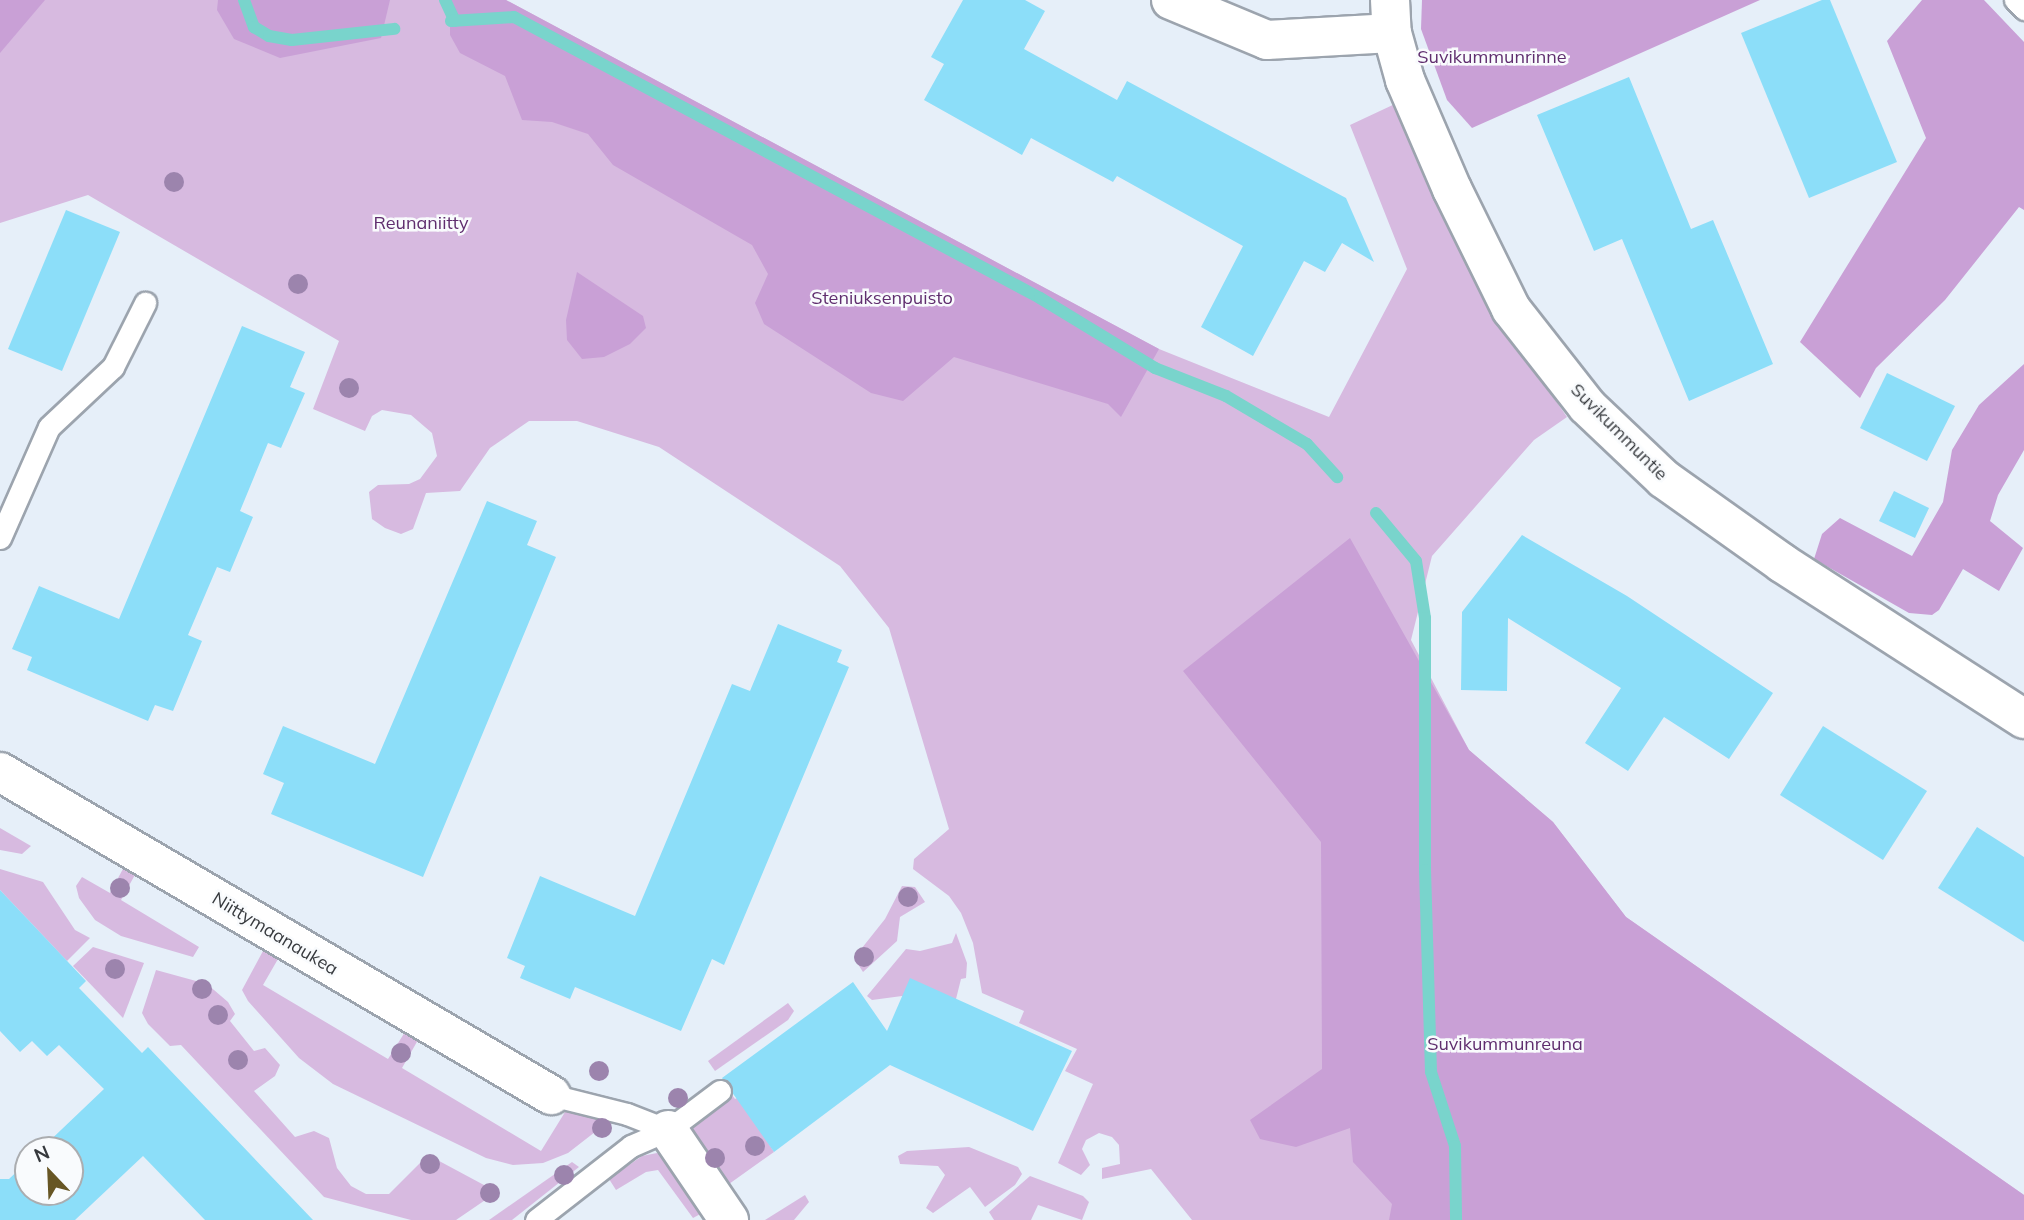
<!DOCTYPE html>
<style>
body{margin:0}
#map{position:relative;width:2024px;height:1220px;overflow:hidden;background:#e6eff9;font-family:Mulish,sans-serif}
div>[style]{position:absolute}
.green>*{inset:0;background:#d7bae0}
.forest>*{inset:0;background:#c9a0d6}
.stream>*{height:12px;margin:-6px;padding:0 6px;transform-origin:6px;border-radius:6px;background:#79d4cc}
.building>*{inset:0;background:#8cdef9}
.roads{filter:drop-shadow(2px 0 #9ca4ae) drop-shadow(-2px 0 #9ca4ae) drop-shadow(0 2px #9ca4ae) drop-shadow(0 -2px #9ca4ae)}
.lane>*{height:21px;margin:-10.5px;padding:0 10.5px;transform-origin:10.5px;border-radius:10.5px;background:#fff}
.street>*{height:38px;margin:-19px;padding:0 19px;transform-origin:19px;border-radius:19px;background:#fff}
.trees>*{width:20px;height:20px;margin:-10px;border-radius:50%;background:#9c84ad}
span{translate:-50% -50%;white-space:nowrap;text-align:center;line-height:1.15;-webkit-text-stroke:5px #f9fbfd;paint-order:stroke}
.park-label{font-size:18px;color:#5f2d6e}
.street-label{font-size:18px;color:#36393d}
.north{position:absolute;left:14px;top:1136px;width:70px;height:70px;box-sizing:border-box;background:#f9fbfd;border:2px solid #abadb0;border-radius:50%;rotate:337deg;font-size:19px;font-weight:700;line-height:28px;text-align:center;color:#36393d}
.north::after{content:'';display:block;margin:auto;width:24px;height:32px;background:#675624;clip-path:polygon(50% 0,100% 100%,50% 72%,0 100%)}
</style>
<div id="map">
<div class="green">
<div style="clip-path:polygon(0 0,506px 0,1159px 349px,1329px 417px,1407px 269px,1350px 125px,1397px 103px,1496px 315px,1567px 417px,1534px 440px,1432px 556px,1411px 640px,1469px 750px,1553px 822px,1626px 917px,2024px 1195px,2024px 1220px,1192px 1220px,1151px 1169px,1102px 1179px,1102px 1168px,1120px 1164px,1119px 1145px,1112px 1137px,1099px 1133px,1086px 1140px,1082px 1149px,1090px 1165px,1081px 1175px,1058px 1163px,1093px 1084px,1065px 1071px,1077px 1049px,1019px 1023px,1024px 1011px,982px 993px,973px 943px,961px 913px,949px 896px,913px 869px,914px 859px,949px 829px,889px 628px,840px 566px,659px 447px,577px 421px,529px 421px,490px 448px,460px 491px,426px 493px,413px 529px,401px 534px,385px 528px,372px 519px,369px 492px,378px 485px,409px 484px,420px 479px,437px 456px,432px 433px,411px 415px,382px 410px,372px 416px,365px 431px,313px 409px,339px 341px,88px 195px,0 223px)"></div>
<div style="clip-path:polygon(0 828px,31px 846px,22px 854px,0 850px)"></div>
<div style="clip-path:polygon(124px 867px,136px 873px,121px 900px,199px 947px,193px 957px,121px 936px,95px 920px,79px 898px,76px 886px,82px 877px,110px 893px)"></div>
<div style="clip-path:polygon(0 869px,43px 882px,75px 930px,90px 938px,67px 961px,0 890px)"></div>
<div style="clip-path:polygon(902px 886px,915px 887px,925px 902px,900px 917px,897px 941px,863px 972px,854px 958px,885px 919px)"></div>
<div style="clip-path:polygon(956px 933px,967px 963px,966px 978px,961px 979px,956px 999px,902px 996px,872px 1000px,867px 996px,906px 949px,920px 951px,952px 943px)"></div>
<div style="clip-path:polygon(93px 947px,144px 963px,123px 1018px,73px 966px)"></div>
<div style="clip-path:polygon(263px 951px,278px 959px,263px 985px,388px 1059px,405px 1032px,418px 1040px,402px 1068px,541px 1151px,570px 1104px,604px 1116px,595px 1132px,568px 1153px,543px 1163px,513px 1165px,486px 1158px,333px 1084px,299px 1058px,248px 1001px,242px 990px)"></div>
<div style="clip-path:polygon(156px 970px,207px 984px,228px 1002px,235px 1014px,230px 1021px,254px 1051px,265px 1048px,280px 1065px,275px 1076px,254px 1091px,295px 1137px,314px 1131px,329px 1138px,337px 1168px,351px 1186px,366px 1194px,389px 1194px,428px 1155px,497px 1192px,456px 1220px,411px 1220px,324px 1197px,181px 1045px,170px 1046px,148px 1024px,142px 1013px)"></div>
<div style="clip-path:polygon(788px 1003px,794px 1011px,788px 1020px,715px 1071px,708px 1061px)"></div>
<div style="clip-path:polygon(732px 1095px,735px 1099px,739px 1097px,774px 1152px,722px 1189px,688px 1129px)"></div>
<div style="clip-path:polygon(969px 1147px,1018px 1167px,1022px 1174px,1015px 1185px,985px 1207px,970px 1187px,933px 1213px,926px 1208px,945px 1175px,938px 1166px,900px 1164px,898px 1156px,907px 1151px)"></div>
<div style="clip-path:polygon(657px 1153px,669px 1160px,704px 1212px,693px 1218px,658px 1170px,646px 1172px,616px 1190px,609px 1179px,642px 1156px)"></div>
<div style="clip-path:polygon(572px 1162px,579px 1167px,512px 1220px,489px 1220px)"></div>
<div style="clip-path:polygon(1030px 1176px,1083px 1196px,1089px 1202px,1082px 1220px,1038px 1205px,1031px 1220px,994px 1220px,989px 1212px)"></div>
<div style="clip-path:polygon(805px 1195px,809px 1202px,794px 1220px,765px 1220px)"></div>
</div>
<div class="forest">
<div style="clip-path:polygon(0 0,45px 0,0 53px)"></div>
<div style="clip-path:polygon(218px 0,390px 0,381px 38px,280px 58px,234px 39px,217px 10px)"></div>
<div style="clip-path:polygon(450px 0,506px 0,1159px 349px,1121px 417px,1108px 404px,954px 357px,903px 401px,871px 393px,764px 324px,755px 303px,768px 274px,752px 245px,613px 165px,588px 134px,552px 122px,522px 120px,505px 76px,460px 53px,450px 35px)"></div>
<div style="clip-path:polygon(1422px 0,1760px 0,1472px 128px,1447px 100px,1421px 29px)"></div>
<div style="clip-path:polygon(1922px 0,1984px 0,2024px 42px,2024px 210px,2019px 207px,1945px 300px,1876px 368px,1860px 398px,1800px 342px,1926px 138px,1887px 41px)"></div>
<div style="clip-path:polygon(577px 272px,643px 316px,646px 328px,630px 344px,604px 357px,582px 359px,567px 340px,566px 320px)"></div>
<div style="clip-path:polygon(2024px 364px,2024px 450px,1998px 495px,1990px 521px,2023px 548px,1999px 591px,1963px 569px,1939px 610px,1932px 615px,1909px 613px,1814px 559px,1822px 534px,1840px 518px,1912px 556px,1943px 502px,1952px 450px,1979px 405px)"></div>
<div style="clip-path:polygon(1350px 538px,1469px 750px,1553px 822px,1626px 917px,2024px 1195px,2024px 1220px,1389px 1220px,1392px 1204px,1353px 1162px,1350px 1128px,1296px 1147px,1260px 1139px,1250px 1120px,1322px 1069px,1321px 842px,1183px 671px)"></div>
</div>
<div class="stream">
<div style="left:244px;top:0;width:29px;rotate:70deg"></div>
<div style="left:254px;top:27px;width:17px;rotate:31deg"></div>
<div style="left:269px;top:36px;width:23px;rotate:10deg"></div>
<div style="left:292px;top:40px;width:103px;rotate:-6.2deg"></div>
<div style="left:445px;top:0;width:23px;rotate:65deg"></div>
<div style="left:451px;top:21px;width:63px;rotate:-3.6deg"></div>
<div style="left:514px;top:17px;width:596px;rotate:28.11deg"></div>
<div style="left:1040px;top:298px;width:135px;rotate:31.3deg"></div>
<div style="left:1155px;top:368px;width:76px;rotate:21.5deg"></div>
<div style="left:1226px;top:396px;width:94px;rotate:30.7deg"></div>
<div style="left:1307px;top:444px;width:45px;rotate:47.7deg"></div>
<div style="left:1376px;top:513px;width:62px;rotate:50.2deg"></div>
<div style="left:1416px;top:561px;width:58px;rotate:81deg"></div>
<div style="left:1425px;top:618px;width:252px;rotate:90deg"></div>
<div style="left:1425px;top:870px;width:202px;rotate:88.3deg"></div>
<div style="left:1431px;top:1072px;width:78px;rotate:72deg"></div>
<div style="left:1455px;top:1146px;width:74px;rotate:89.2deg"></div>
</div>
<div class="building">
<div style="clip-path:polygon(963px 0,1025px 0,1045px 11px,1024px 49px,1117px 100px,1127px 81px,1346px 198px,1374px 262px,1342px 243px,1325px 272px,1304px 261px,1253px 356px,1201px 327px,1243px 246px,1117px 176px,1113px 182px,1031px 138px,1022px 155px,924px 100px,944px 64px,931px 57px)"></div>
<div style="clip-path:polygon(1822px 0,1830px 0,1897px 162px,1809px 198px,1741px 33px)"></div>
<div style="clip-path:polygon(1629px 77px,1691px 229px,1713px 220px,1773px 364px,1689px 401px,1622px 239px,1594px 251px,1537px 115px)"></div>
<div style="clip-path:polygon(66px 210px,120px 232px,62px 371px,8px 349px)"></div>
<div style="clip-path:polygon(242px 326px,305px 352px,290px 387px,305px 393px,281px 448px,268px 443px,240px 511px,253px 517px,230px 572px,217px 567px,188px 635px,202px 641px,173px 711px,155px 705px,148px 721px,27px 670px,32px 657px,12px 649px,39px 586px,119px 619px)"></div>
<div style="clip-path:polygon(1887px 373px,1955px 406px,1927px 461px,1860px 428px)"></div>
<div style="clip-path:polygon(1894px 491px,1929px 508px,1915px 538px,1879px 521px)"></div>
<div style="clip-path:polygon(487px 501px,537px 521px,527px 545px,556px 557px,423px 877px,271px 814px,284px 783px,263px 774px,283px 726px,375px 764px)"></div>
<div style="clip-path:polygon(1522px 535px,1627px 596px,1773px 693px,1729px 759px,1664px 717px,1628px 771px,1585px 743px,1621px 688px,1508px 618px,1507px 691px,1461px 690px,1462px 612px)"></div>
<div style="clip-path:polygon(778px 624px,842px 650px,837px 662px,849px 667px,724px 965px,712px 959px,681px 1031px,575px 987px,570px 999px,520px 978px,525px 966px,507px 958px,540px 876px,635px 916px,732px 684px,750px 691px)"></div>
<div style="clip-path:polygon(1823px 726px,1927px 791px,1883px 860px,1780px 795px)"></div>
<div style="clip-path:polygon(1977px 827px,2024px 857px,2024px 942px,1938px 888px)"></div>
<div style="clip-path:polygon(0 890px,86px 981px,79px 988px,142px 1053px,148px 1047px,313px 1220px,205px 1220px,143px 1156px,75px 1220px,0 1220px,0 1179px,9px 1179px,28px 1161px,28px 1192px,70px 1192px,70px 1150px,40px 1150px,104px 1089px,59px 1045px,47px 1056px,32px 1041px,20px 1052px,0 1031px)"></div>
<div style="clip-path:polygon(910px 978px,1072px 1051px,1033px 1131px,890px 1065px,774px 1152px,722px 1078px,853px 982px,887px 1031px)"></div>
</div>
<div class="roads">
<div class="lane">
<div style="left:2015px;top:0;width:13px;rotate:45deg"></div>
<div style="left:0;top:538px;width:121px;rotate:-66.2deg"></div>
<div style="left:49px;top:427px;width:88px;rotate:-43.2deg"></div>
<div style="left:113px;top:367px;width:72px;rotate:-63.4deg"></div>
<div style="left:551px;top:1095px;width:78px;rotate:14deg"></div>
<div style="left:627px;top:1114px;width:44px;rotate:21.3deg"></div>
<div style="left:536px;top:1220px;width:120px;rotate:-37.9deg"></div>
<div style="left:631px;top:1146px;width:40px;rotate:-23.4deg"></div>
<div style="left:668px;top:1130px;width:65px;rotate:-36.9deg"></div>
</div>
<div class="street">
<div style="left:1171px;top:0;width:104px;rotate:22.6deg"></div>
<div style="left:1267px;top:40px;width:125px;rotate:-3.2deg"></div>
<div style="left:1390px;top:0;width:33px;rotate:87deg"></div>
<div style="left:1392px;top:33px;width:49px;rotate:74.5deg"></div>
<div style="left:1405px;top:80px;width:119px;rotate:66.7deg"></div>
<div style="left:1452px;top:189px;width:134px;rotate:63.8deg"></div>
<div style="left:1511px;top:309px;width:123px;rotate:51.9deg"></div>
<div style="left:1587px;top:406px;width:106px;rotate:43.5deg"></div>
<div style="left:1664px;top:479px;width:145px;rotate:35.4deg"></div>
<div style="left:1782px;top:563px;width:288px;rotate:32.8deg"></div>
<div style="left:0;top:772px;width:639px;rotate:30.38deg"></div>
<div style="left:668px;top:1130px;width:109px;rotate:55.9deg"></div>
</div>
</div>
<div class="trees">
<div style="left:174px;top:182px"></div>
<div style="left:298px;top:284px"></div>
<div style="left:349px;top:388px"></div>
<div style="left:120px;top:888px"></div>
<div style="left:908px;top:897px"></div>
<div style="left:864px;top:957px"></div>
<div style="left:115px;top:969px"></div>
<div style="left:202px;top:989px"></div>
<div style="left:218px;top:1015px"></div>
<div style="left:401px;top:1053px"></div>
<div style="left:238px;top:1060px"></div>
<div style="left:599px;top:1071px"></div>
<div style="left:678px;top:1098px"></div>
<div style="left:602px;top:1128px"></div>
<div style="left:755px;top:1146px"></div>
<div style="left:715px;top:1158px"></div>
<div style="left:430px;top:1164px"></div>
<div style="left:564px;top:1175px"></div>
<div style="left:490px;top:1193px"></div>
</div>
<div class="park-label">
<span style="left:1492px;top:57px">Suvikummunrinne</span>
<span style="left:421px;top:223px">Reunaniitty</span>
<span style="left:882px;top:298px">Steniuksenpuisto</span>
<span style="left:1505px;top:1044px">Suvikummunreuna</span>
</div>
<div class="street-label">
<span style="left:1619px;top:432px;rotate:45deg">Suvikummuntie</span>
<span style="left:275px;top:934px;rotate:31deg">Niittymaanaukea</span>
</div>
<div class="north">N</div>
</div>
